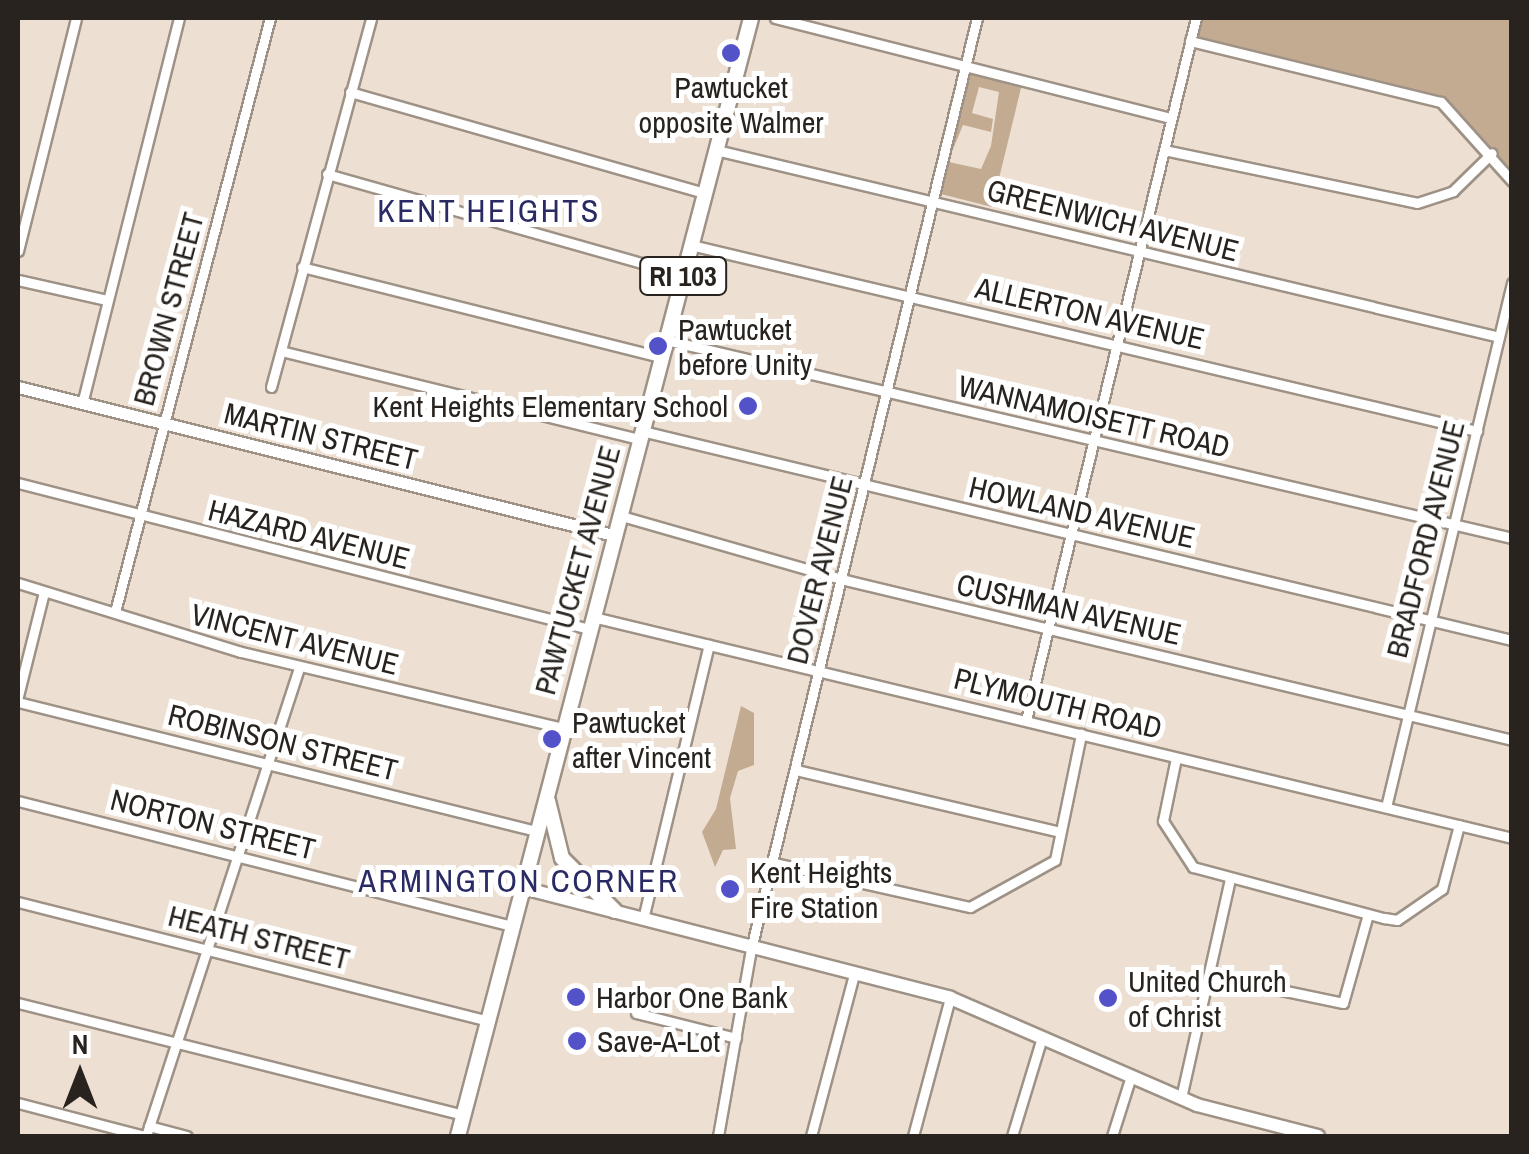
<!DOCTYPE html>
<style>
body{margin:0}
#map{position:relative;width:1529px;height:1154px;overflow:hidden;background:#ede0d3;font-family:"Archivo Narrow",sans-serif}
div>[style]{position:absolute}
.green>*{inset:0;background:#c3ab91}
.roads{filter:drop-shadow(2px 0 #9e9286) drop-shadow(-2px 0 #9e9286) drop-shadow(0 2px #9e9286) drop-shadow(0 -2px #9e9286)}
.minor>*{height:9px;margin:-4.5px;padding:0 4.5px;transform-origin:4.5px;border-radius:4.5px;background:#fff}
.tertiary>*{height:11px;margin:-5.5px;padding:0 5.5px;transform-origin:5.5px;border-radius:5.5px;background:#fff}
.secondary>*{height:12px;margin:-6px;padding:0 6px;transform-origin:6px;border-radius:6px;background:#fff}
.primary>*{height:14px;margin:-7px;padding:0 7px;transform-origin:7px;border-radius:7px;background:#fff}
.dots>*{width:28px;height:28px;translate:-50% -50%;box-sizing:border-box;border:5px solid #fff;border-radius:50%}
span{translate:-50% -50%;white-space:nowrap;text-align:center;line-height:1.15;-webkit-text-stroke:10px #fff;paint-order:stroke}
.shield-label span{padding:2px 8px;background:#fff;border:2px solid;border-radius:8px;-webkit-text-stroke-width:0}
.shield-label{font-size:28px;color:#28231e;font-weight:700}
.poi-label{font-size:30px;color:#28231e}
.left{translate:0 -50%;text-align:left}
.right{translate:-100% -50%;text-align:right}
.street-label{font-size:30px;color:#28231e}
.neighbourhood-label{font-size:32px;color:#2a2b65;letter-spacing:2.5px}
.frame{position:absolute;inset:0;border:20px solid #28231e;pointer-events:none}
.north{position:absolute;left:30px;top:1024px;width:100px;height:100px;-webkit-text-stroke:8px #fff;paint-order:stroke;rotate:0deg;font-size:28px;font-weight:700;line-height:40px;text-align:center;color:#28231e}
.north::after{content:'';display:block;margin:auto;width:35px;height:45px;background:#28231e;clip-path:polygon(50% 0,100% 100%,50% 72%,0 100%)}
</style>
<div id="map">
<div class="green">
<div style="clip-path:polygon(1195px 18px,1511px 18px,1511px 179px,1445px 99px,1195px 42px)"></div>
<div style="clip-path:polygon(972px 69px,1022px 84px,992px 207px,941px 194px,949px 162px,981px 169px,991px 146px,999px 92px,979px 87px,972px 113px,993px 119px,991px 132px,963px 125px,951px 154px)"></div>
<div style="clip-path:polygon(741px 706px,754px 713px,754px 765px,738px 771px,730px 798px,736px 849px,723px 850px,715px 867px,702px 832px,716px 809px)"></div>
</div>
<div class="roads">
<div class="minor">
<div style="left:775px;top:18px;width:408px;rotate:14.2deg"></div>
<div style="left:1190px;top:41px;width:258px;rotate:13.7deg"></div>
<div style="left:1441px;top:102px;width:106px;rotate:48.1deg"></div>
<div style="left:350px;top:92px;width:368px;rotate:15.9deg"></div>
<div style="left:716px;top:150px;width:805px;rotate:13.43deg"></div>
<div style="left:1164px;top:150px;width:258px;rotate:11.8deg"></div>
<div style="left:1417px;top:203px;width:38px;rotate:-18deg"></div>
<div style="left:1453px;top:191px;width:54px;rotate:-44.3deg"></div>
<div style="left:327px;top:174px;width:370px;rotate:15.8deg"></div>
<div style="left:691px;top:245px;width:808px;rotate:13.31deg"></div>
<div style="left:18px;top:251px;width:240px;rotate:-76deg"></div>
<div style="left:302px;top:267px;width:370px;rotate:14.1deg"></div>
<div style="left:18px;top:280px;width:91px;rotate:12.7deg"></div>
<div style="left:666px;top:340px;width:869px;rotate:13.17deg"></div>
<div style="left:281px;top:351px;width:370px;rotate:13.8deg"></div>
<div style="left:271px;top:387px;width:382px;rotate:-74.8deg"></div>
<div style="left:82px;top:404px;width:398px;rotate:-75.9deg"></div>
<div style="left:642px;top:431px;width:895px;rotate:13.51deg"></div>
<div style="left:18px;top:483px;width:589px;rotate:14.34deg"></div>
<div style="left:618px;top:515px;width:232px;rotate:16deg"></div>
<div style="left:841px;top:579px;width:690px;rotate:13.49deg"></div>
<div style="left:18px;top:583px;width:233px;rotate:17.2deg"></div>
<div style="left:241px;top:652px;width:331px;rotate:13.3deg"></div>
<div style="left:115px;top:612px;width:614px;rotate:-75.38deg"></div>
<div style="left:593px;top:617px;width:945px;rotate:13.52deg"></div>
<div style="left:18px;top:696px;width:107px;rotate:-76deg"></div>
<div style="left:18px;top:702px;width:534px;rotate:13.98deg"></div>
<div style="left:1026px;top:720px;width:722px;rotate:-76.39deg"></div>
<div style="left:1176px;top:758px;width:64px;rotate:101.7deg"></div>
<div style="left:1163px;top:821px;width:55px;rotate:56.9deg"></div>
<div style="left:1193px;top:867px;width:198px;rotate:15deg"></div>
<div style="left:1384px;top:918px;width:13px;rotate:9deg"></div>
<div style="left:1397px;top:920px;width:55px;rotate:-34.6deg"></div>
<div style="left:1442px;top:889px;width:66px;rotate:-75.1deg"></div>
<div style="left:796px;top:770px;width:271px;rotate:13.2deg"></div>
<div style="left:18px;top:801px;width:510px;rotate:14.2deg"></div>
<div style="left:1386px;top:807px;width:539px;rotate:-76.48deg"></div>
<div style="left:774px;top:863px;width:201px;rotate:12.7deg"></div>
<div style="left:970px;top:907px;width:97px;rotate:-28.9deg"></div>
<div style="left:1055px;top:860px;width:129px;rotate:-78.3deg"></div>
<div style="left:18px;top:902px;width:484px;rotate:14.2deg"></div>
<div style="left:643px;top:919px;width:282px;rotate:-76.5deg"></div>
<div style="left:1209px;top:975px;width:137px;rotate:11.8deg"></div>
<div style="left:1343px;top:1003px;width:92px;rotate:-74.3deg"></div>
<div style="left:18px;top:1003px;width:459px;rotate:14.1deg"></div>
<div style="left:636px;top:1013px;width:103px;rotate:14deg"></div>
<div style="left:1181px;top:1098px;width:224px;rotate:-77.4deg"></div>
<div style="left:18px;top:1103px;width:131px;rotate:14.6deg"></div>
<div style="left:149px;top:1126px;width:39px;rotate:15deg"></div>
<div style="left:146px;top:1136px;width:493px;rotate:-71.9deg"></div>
<div style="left:718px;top:1136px;width:190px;rotate:-80deg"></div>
<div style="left:751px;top:949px;width:958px;rotate:-76.36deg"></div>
<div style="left:811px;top:1136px;width:168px;rotate:-75.1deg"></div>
<div style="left:913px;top:1136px;width:143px;rotate:-75deg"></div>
<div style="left:1012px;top:1136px;width:103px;rotate:-73.1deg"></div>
<div style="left:1112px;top:1136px;width:63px;rotate:-72.4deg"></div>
</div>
<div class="tertiary">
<div style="left:18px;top:387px;width:613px;rotate:13.97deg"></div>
</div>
<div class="secondary">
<div style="left:523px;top:888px;width:441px;rotate:14.4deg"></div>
<div style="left:950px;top:998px;width:269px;rotate:23.4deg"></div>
<div style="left:1197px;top:1105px;width:125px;rotate:14.4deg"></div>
</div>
<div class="primary">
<div style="left:548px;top:801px;width:59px;rotate:76.2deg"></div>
<div style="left:562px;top:858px;width:75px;rotate:45deg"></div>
<div style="left:458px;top:1136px;width:1156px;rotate:-75.31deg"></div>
</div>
</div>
<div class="dots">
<div style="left:731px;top:53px;background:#5452c9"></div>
<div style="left:658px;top:346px;background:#5452c9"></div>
<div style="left:748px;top:406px;background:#5452c9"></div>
<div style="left:552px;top:739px;background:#5452c9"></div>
<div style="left:730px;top:889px;background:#5452c9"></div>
<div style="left:576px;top:997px;background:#5452c9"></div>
<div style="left:1108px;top:998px;background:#5452c9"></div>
<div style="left:577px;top:1041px;background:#5452c9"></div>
</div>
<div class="shield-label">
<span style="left:683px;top:276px">RI 103</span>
</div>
<div class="poi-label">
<span style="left:731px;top:104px">Pawtucket<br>opposite Walmer</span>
<span class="left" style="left:678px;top:346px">Pawtucket<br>before Unity</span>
<span class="right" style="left:728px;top:406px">Kent Heights Elementary School</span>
<span class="left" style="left:572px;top:739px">Pawtucket<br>after Vincent</span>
<span class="left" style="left:750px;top:889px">Kent Heights<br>Fire Station</span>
<span class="left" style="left:1128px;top:998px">United Church<br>of Christ</span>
<span class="left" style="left:596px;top:997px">Harbor One Bank</span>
<span class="left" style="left:597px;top:1041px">Save-A-Lot</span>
</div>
<div class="street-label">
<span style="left:1113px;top:220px;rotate:14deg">GREENWICH AVENUE</span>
<span style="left:168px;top:309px;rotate:-75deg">BROWN STREET</span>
<span style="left:1090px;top:313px;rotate:13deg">ALLERTON AVENUE</span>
<span style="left:1094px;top:416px;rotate:13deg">WANNAMOISETT ROAD</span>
<span style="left:321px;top:436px;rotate:14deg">MARTIN STREET</span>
<span style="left:1082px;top:512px;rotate:13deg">HOWLAND AVENUE</span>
<span style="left:309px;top:534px;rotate:14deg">HAZARD AVENUE</span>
<span style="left:1425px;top:539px;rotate:-76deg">BRADFORD AVENUE</span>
<span style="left:577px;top:570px;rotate:-75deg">PAWTUCKET AVENUE</span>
<span style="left:819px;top:570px;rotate:-76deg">DOVER AVENUE</span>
<span style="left:1069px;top:609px;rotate:13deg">CUSHMAN AVENUE</span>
<span style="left:295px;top:639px;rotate:14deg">VINCENT AVENUE</span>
<span style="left:1058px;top:703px;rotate:14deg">PLYMOUTH ROAD</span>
<span style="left:283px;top:742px;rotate:14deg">ROBINSON STREET</span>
<span style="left:213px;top:824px;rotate:14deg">NORTON STREET</span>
<span style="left:259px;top:937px;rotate:14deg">HEATH STREET</span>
</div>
<div class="neighbourhood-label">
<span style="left:489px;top:211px">KENT HEIGHTS</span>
<span style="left:519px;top:881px">ARMINGTON CORNER</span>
</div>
<div class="frame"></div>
<div class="north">N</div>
</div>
